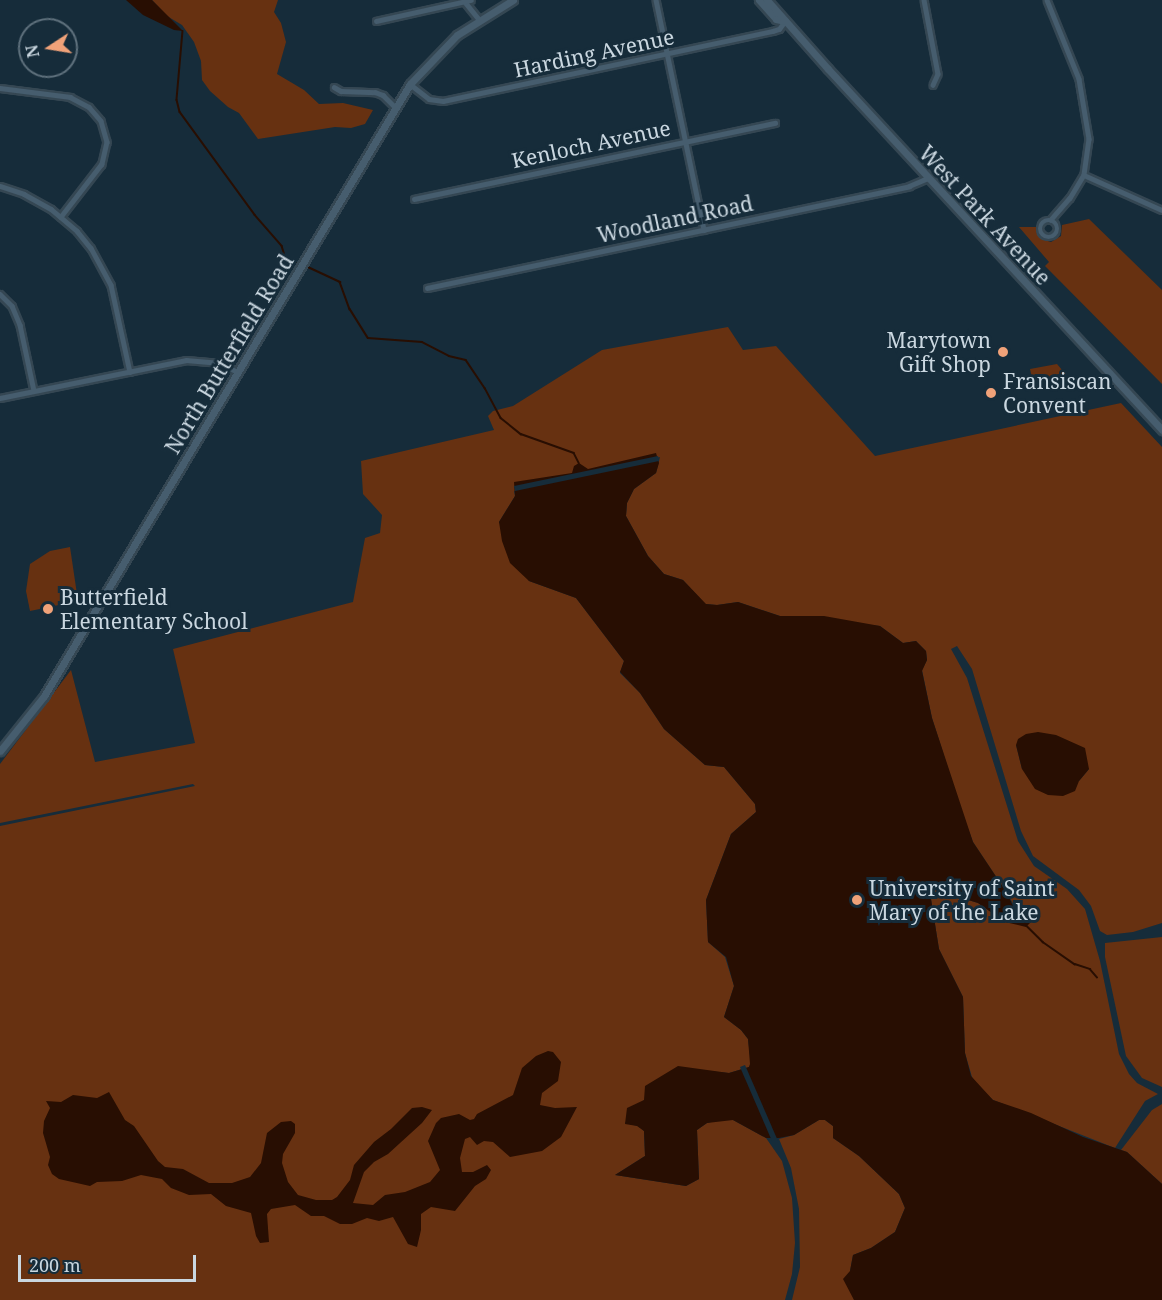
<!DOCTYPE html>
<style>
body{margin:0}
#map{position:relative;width:1162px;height:1300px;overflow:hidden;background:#162c3a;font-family:"Noto Serif",serif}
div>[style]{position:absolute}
.green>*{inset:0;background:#673111}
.water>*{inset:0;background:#280e02}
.pier>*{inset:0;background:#162c3a}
.stream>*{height:1.5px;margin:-0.75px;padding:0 0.75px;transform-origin:0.75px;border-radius:0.75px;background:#280e02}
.roads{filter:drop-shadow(2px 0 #354753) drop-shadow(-2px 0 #354753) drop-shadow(0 2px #354753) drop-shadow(0 -2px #354753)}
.minor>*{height:4.5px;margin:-2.25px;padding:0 2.25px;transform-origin:2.25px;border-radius:2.25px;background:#465d6e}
.minor>.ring{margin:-2.25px;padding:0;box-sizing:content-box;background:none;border:4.5px solid #465d6e;border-radius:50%}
.secondary>*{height:7px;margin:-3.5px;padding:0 3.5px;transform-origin:3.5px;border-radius:3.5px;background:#465d6e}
.dots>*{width:16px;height:16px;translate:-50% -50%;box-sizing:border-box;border:3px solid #162c3a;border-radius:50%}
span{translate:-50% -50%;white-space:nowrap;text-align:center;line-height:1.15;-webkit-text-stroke:6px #162c3a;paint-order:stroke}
.street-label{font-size:21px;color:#cad7e0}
.poi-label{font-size:21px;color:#cad7e0}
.right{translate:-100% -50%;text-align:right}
.left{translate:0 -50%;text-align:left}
.north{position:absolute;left:18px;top:18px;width:60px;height:60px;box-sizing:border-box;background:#162c3a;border:2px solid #5e707c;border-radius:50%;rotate:258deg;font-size:16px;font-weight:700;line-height:24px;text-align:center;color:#cad7e0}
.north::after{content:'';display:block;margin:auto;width:21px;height:27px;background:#f0a279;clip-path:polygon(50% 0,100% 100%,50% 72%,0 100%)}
.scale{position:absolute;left:18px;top:1255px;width:178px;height:27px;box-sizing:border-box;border:3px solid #cad7e0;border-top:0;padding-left:8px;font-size:18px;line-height:21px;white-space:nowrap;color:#cad7e0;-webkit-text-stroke:4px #162c3a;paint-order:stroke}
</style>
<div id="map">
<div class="green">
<div style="clip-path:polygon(152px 0,278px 0,274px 12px,281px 23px,286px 42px,277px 74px,304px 90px,319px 104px,343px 103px,373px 110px,365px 124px,351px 128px,335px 127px,258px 139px,239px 113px,228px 107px,210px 91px,202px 80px,201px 61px,194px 42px,182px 25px,167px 16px)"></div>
<div style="clip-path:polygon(1089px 219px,1162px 290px,1162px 384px,1045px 266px,1049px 262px,1019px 227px,1038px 227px,1041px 239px,1051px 242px,1061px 236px,1062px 225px)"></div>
<div style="clip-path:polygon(evenodd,728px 327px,743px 350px,776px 346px,875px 456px,1121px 403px,1162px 447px,1162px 923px,1133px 932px,1107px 935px,1100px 931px,1091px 906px,1079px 890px,1033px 856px,1021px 831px,972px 669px,957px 646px,951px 649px,967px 678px,1018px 841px,1034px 866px,1067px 889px,1085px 909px,1100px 961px,1119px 1054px,1129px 1074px,1137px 1083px,1158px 1094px,1145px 1101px,1115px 1148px,993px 1100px,978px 1086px,972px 1077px,965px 1053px,963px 997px,939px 949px,931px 899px,935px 890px,978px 903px,1005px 922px,1025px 918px,1016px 916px,1015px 907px,1007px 893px,973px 842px,963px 815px,932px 718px,922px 670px,927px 660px,926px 651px,916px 641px,903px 643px,880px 626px,780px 616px,738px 602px,717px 605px,705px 604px,683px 580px,664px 574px,648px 556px,626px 516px,627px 503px,634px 489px,656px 473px,660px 457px,514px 491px,515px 496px,499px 522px,529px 581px,576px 598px,624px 661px,620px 673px,640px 693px,664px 729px,705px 765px,724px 767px,755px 804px,756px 812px,731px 834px,706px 900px,708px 942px,725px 957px,734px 986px,724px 1017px,741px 1030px,748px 1039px,751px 1064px,749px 1067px,729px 1073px,707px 1071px,644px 1100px,625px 1123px,638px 1126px,644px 1131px,645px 1156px,615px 1175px,686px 1186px,699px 1179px,697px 1130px,707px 1123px,720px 1120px,733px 1120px,766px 1138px,782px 1161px,792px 1198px,795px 1243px,792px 1274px,785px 1300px,0 1300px,0 826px,195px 786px,193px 784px,0 823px,0 764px,71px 670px,95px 762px,195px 743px,173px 649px,353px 602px,365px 538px,380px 533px,382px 515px,363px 494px,361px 461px,494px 430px,488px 416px,493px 411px,513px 406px,602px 350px,728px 327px,1016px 745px,1089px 769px,1079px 781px,1022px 769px,1016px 745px)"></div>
<div style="clip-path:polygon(1057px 364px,1074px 384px,1035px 392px,1030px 369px)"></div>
<div style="clip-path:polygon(70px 547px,78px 601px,30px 611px,26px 591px,30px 564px,50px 551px)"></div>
<div style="clip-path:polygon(1162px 937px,1162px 1087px,1142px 1078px,1126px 1056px,1105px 957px,1105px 943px)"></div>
<div style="clip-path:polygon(1162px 1104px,1162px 1184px,1127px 1152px,1121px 1150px,1152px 1110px)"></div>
<div style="clip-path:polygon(819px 1120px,825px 1120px,833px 1126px,833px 1138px,859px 1156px,899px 1194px,905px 1208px,895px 1232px,871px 1248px,853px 1255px,850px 1271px,854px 1300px,792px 1300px,800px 1267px,799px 1209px,791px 1168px,779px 1139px,794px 1135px)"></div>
</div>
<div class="water">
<div style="clip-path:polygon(126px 0,152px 0,183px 31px,174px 30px,143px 15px)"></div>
<div style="clip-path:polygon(656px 453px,659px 463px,656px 473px,634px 489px,627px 503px,626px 516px,648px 556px,664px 574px,683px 580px,706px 604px,717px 605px,738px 602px,780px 616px,824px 616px,880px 626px,903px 643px,916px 641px,926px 651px,927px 660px,922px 671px,932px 718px,973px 842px,1007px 893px,1017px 915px,1030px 923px,1026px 927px,1005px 922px,978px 903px,943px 892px,935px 890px,931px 899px,939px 949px,963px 997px,965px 1053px,971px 1076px,993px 1100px,1031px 1113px,1083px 1137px,1127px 1152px,1162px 1184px,1162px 1300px,854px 1300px,843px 1279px,850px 1271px,853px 1255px,871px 1248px,895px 1232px,905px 1208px,899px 1194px,859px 1156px,833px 1138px,833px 1126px,825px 1120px,819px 1120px,794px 1135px,779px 1138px,766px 1138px,733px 1120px,707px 1123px,697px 1130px,699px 1179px,686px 1186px,615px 1175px,645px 1156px,644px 1131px,637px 1126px,625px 1124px,627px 1108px,644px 1100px,645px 1086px,678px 1066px,729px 1073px,749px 1067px,750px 1064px,748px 1039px,741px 1030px,724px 1017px,734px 986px,726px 957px,708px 942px,706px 900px,731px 834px,756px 812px,755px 804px,724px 767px,705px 765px,664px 729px,640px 693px,620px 672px,624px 661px,576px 598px,529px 581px,510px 563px,502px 541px,499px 522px,515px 496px,514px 482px,572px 473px,574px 466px,579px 463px,588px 469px)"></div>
<div style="clip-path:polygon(1038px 732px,1056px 735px,1085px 748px,1089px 769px,1079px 781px,1075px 791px,1063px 796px,1048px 795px,1035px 789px,1022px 769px,1016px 745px,1018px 739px,1026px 734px)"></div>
<div style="clip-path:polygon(548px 1051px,553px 1052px,561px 1062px,558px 1081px,542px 1093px,540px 1105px,555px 1108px,577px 1107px,561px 1137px,542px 1151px,510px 1157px,493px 1142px,484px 1141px,477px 1145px,470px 1137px,465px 1139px,460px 1158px,462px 1172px,473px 1172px,487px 1165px,491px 1170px,486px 1179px,475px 1186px,455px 1211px,431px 1207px,421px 1214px,421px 1230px,417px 1247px,408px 1244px,393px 1217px,379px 1221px,367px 1218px,352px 1224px,340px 1224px,324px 1216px,311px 1216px,295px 1205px,271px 1209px,267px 1214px,269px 1242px,260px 1243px,256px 1236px,251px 1213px,226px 1206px,211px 1194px,189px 1195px,171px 1188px,162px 1179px,141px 1175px,122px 1181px,97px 1182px,90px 1186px,59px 1179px,52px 1174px,48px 1165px,50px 1157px,43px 1133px,44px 1121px,50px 1108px,46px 1101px,61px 1102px,73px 1095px,97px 1098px,109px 1092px,125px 1120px,134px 1126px,158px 1161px,165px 1167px,183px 1169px,209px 1183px,232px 1183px,250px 1177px,261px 1163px,267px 1133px,281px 1122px,291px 1121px,295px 1124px,295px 1133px,283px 1154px,282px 1163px,288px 1182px,298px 1195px,316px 1200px,332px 1200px,337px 1197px,350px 1180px,354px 1165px,374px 1142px,391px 1129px,412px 1108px,422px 1107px,432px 1110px,422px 1123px,388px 1154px,374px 1162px,364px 1172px,353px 1203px,373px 1205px,385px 1195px,405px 1192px,430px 1182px,440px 1170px,428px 1141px,436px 1123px,441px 1118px,459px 1114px,470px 1120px,474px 1119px,477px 1114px,513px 1095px,522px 1068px,536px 1056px)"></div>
</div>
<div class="pier">
<div style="clip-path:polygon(658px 456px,659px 461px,515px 491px,514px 486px)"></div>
<div style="clip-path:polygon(745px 1065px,778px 1141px,772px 1141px,740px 1067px)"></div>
</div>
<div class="stream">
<div style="left:183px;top:31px;width:69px;rotate:95deg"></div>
<div style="left:177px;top:100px;width:12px;rotate:76deg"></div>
<div style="left:180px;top:112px;width:127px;rotate:53.9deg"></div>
<div style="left:255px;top:215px;width:41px;rotate:48.9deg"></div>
<div style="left:282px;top:246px;width:14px;rotate:73deg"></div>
<div style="left:286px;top:259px;width:14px;rotate:21deg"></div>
<div style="left:306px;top:266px;width:38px;rotate:25deg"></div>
<div style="left:340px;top:282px;width:29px;rotate:70deg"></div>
<div style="left:350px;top:309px;width:34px;rotate:58deg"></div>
<div style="left:368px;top:338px;width:54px;rotate:4.2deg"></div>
<div style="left:422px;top:342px;width:30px;rotate:27deg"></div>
<div style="left:449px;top:356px;width:17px;rotate:13deg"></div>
<div style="left:466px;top:360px;width:34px;rotate:56deg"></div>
<div style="left:485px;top:388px;width:34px;rotate:62deg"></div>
<div style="left:501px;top:418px;width:26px;rotate:39deg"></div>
<div style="left:521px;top:434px;width:56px;rotate:19.7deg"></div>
<div style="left:574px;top:453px;width:11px;rotate:63deg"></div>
<div style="left:1027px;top:926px;width:23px;rotate:45deg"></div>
<div style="left:1043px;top:942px;width:39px;rotate:35deg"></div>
<div style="left:1075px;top:964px;width:16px;rotate:18deg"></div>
<div style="left:1090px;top:969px;width:11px;rotate:49deg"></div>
</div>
<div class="roads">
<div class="minor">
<div style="left:656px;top:0;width:235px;rotate:78.2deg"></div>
<div style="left:924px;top:0;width:75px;rotate:79.3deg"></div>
<div style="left:938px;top:74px;width:12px;rotate:114deg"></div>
<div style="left:1047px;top:0;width:85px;rotate:67.9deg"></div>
<div style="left:1079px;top:79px;width:61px;rotate:80.5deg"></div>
<div style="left:1089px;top:139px;width:36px;rotate:98deg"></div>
<div style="left:1084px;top:175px;width:27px;rotate:121deg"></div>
<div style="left:1070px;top:198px;width:29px;rotate:131deg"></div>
<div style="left:465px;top:2px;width:22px;rotate:51deg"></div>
<div style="left:376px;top:21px;width:97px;rotate:-12.5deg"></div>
<div style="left:410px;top:84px;width:24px;rotate:38deg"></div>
<div style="left:429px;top:99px;width:14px;rotate:8deg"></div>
<div style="left:443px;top:101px;width:337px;rotate:-12deg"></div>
<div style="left:773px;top:31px;width:6px;rotate:-18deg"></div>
<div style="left:779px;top:29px;width:10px;rotate:-53deg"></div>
<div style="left:334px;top:87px;width:8px;rotate:30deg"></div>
<div style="left:341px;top:91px;width:34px;rotate:2deg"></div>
<div style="left:375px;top:92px;width:9px;rotate:21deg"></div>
<div style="left:383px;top:95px;width:17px;rotate:45deg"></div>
<div style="left:0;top:88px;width:71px;rotate:7.3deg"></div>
<div style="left:70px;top:97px;width:21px;rotate:28deg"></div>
<div style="left:89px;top:107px;width:18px;rotate:49deg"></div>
<div style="left:101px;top:121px;width:22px;rotate:74deg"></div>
<div style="left:107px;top:142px;width:23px;rotate:103deg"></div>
<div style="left:102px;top:164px;width:67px;rotate:127.7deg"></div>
<div style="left:1084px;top:175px;width:85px;rotate:24.2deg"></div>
<div style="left:0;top:186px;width:25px;rotate:18deg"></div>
<div style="left:24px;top:194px;width:31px;rotate:29deg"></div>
<div style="left:51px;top:209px;width:34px;rotate:40deg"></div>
<div style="left:77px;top:231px;width:22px;rotate:51deg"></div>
<div style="left:91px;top:248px;width:42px;rotate:61.6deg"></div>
<div style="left:111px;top:285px;width:89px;rotate:77.7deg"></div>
<div style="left:414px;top:199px;width:369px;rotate:-11.9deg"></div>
<div class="ring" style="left:1040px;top:220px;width:13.5px;height:13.5px"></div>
<div style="left:427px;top:288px;width:493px;rotate:-11.9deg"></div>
<div style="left:909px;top:186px;width:21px;rotate:-23deg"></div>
<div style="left:0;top:294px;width:17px;rotate:45deg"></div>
<div style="left:12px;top:306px;width:21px;rotate:67deg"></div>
<div style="left:20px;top:325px;width:67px;rotate:78deg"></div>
<div style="left:0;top:398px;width:190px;rotate:-11.5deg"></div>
<div style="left:186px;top:360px;width:34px;rotate:5deg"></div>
<div style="left:220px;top:363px;width:18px;rotate:27deg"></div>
</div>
<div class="secondary">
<div style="left:759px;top:0;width:25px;rotate:48deg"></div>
<div style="left:776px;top:19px;width:9px;rotate:13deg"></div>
<div style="left:767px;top:0;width:92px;rotate:48.5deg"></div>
<div style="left:828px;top:69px;width:492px;rotate:47.2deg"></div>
<div style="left:0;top:751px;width:70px;rotate:-51.3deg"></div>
<div style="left:44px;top:696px;width:713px;rotate:-59.12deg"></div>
<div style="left:410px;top:84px;width:68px;rotate:-46.2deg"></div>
<div style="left:457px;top:35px;width:66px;rotate:-32deg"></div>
</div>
</div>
<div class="dots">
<div style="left:1003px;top:352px;background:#f0a279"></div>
<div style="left:991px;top:393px;background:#f0a279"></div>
<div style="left:48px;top:609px;background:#f0a279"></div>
<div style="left:857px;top:900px;background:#f0a279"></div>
</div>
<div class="street-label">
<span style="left:594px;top:53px;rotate:-12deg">Harding Avenue</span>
<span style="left:591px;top:144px;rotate:-12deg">Kenloch Avenue</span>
<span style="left:985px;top:215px;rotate:47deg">West Park Avenue</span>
<span style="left:675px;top:219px;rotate:-12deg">Woodland Road</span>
<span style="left:229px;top:354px;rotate:-59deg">North Butterfield Road</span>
</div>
<div class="poi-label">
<span class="right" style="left:991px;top:352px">Marytown<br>Gift Shop</span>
<span class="left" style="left:1003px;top:393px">Fransiscan<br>Convent</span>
<span class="left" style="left:60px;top:609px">Butterfield<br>Elementary School</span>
<span class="left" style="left:869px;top:900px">University of Saint<br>Mary of the Lake</span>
</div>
<div class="north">N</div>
<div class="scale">200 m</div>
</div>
